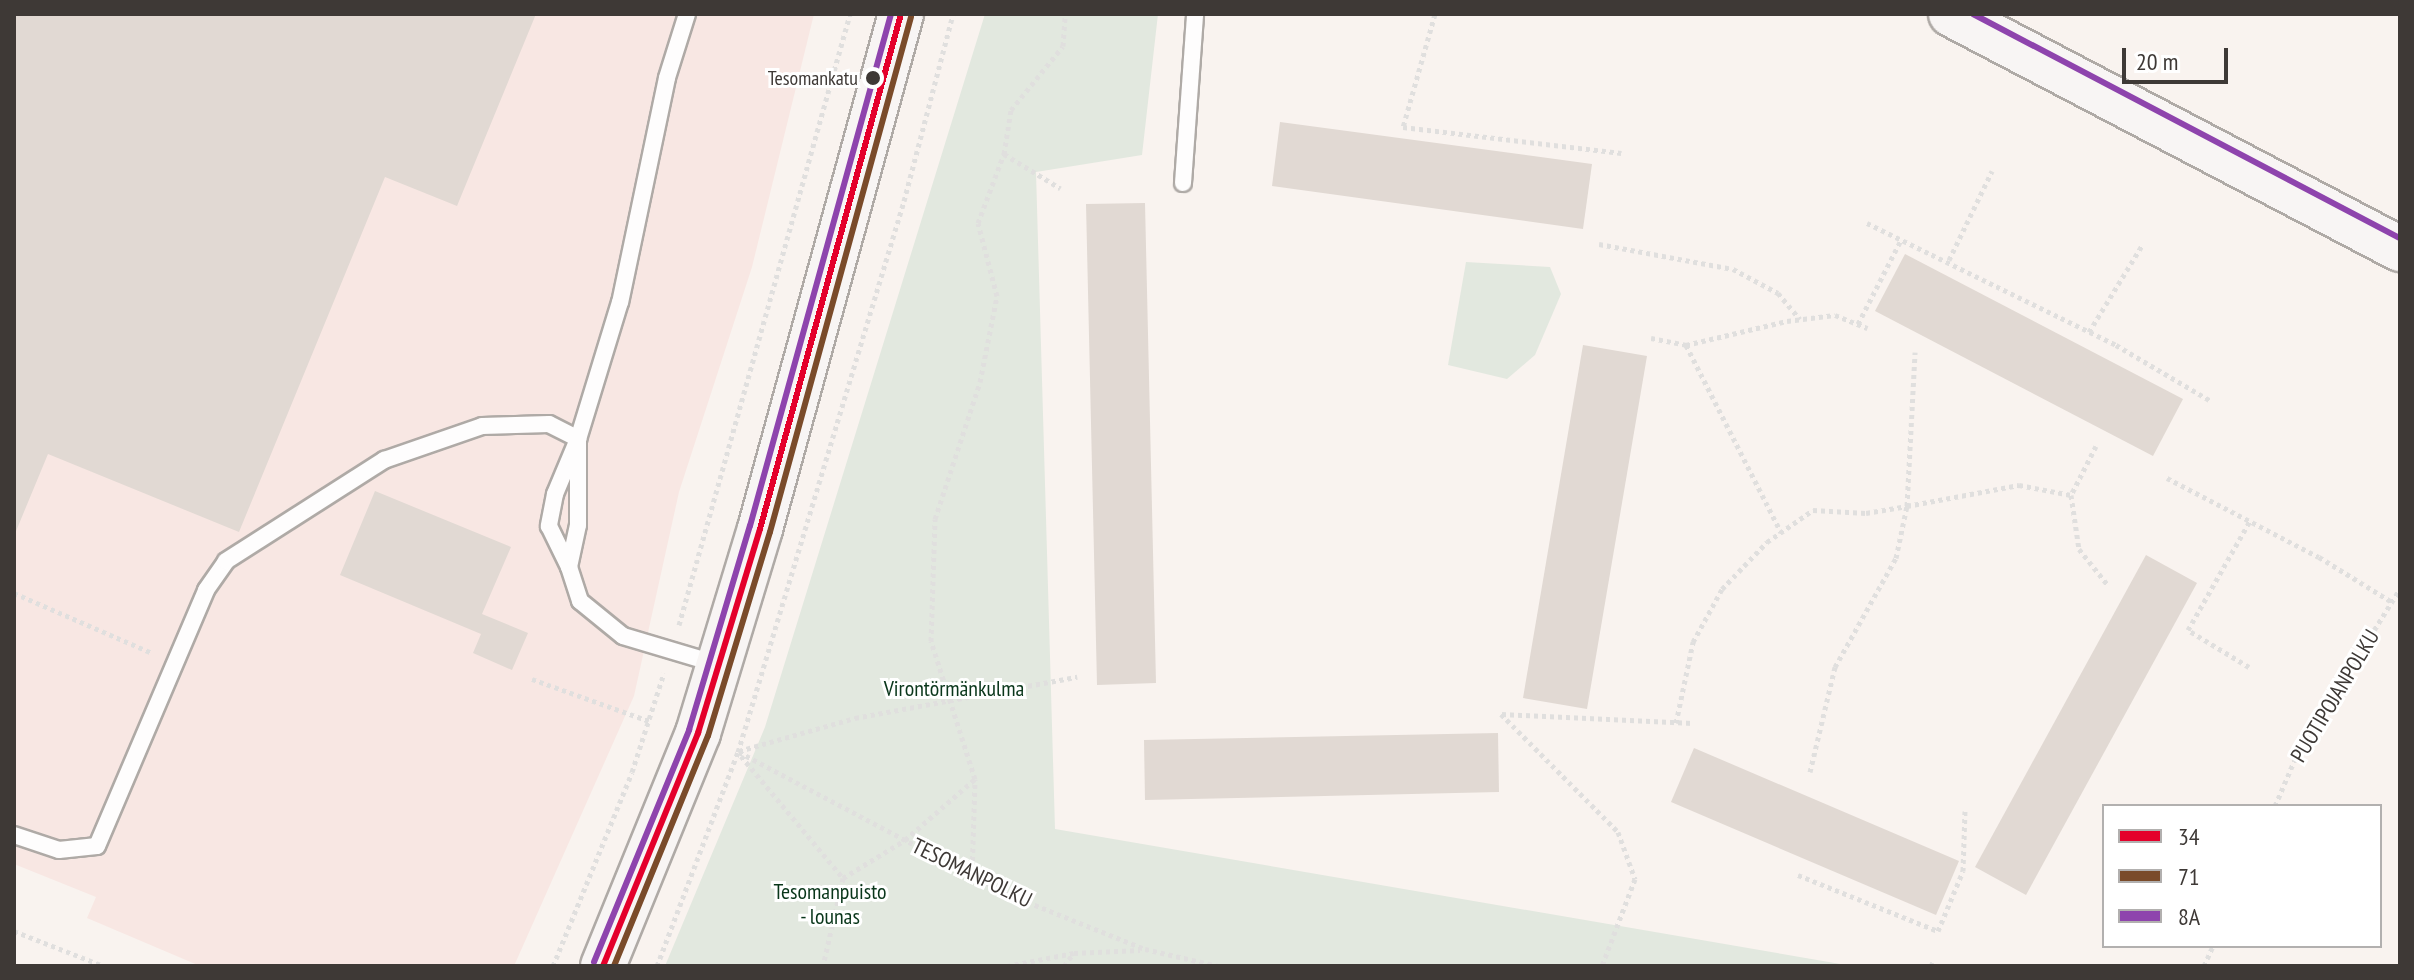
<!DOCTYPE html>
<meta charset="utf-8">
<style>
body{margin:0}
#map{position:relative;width:2414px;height:980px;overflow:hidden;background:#f9f3ef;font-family:"PT Sans Narrow",sans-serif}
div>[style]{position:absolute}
.industrial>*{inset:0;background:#f8e7e3}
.green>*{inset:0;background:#e2e8df}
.building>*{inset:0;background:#e1d9d3}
.path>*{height:5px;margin-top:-2.5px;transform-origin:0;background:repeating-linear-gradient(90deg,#e0dfde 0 4px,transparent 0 8px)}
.roads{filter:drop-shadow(2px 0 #afaaa6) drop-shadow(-2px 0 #afaaa6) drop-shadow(0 2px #afaaa6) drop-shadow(0 -2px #afaaa6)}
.lane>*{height:16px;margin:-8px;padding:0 8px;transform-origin:8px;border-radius:8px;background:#fefdfd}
.secondary>*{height:44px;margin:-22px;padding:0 22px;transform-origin:22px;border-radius:22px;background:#f8f5f4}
.bus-1>*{height:6px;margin:-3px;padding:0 3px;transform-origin:3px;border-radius:3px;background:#e4002b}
.bus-2>*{height:6px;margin:-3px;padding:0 3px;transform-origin:3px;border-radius:3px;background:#7a4b2a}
.bus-3>*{height:6px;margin:-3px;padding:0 3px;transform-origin:3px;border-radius:3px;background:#8e44ad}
.dots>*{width:22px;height:22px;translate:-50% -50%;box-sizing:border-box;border:4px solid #fff;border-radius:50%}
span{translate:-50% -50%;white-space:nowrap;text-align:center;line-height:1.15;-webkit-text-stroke:6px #fff;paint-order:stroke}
.bus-label{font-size:20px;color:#3e3936}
.right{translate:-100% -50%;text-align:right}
.park-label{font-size:22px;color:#09361a}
.street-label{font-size:22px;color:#3e3936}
.frame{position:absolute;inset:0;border:16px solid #3e3936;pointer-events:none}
.legend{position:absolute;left:2102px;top:804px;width:280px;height:144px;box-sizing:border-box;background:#fff;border:2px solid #b2b0af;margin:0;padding:10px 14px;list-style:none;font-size:24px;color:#3e3936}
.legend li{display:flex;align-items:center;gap:16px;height:40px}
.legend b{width:40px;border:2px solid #b2b0af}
.scale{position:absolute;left:2122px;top:48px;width:106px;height:36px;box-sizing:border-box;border:4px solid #3e3936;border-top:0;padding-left:10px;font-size:24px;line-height:28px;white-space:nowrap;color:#3e3936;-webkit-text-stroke:6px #fff;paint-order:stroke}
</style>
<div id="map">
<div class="industrial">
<div style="clip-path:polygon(14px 14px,814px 14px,752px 267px,679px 492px,634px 696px,514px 966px,200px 966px,87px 918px,96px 897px,14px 864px)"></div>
</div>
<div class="green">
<div style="clip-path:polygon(985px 14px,1158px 14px,1142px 155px,1036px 172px,1055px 829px,1852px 966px,665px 966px,765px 727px)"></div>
<div style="clip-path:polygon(1466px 262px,1550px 267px,1561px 294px,1535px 355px,1507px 379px,1448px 365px)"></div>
</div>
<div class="building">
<div style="clip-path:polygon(14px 14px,536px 14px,457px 206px,385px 177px,239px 532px,48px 454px,14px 536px)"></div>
<div style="clip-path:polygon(1280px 122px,1592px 164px,1583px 229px,1272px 186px)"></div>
<div style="clip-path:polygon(1145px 203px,1156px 683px,1097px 685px,1086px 204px)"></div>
<div style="clip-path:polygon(1905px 254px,2183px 399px,2153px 456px,1875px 311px)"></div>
<div style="clip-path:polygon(1583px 345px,1647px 356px,1587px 709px,1523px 698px)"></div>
<div style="clip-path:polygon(375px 491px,511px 547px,482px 614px,528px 633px,512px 670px,473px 653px,481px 634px,340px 575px)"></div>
<div style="clip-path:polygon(2146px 555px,2197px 583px,2026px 895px,1975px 867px)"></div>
<div style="clip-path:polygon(1498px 733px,1499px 792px,1145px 800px,1144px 740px)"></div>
<div style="clip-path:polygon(1694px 748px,1959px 861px,1936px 915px,1671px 802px)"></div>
</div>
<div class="path">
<div style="left:1435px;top:14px;width:117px;rotate:105.8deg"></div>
<div style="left:1403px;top:127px;width:220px;rotate:6.8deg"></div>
<div style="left:1004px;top:154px;width:66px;rotate:31.3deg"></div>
<div style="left:1867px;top:223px;width:277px;rotate:26.1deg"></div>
<div style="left:2116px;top:345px;width:110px;rotate:30.5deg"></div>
<div style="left:1599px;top:244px;width:136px;rotate:10.6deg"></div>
<div style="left:1733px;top:269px;width:51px;rotate:28.1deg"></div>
<div style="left:1778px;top:293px;width:34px;rotate:50deg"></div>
<div style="left:1949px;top:260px;width:99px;rotate:-64.2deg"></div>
<div style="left:1858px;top:324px;width:94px;rotate:-62.9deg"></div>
<div style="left:2089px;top:332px;width:103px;rotate:-58.5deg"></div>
<div style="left:1651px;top:338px;width:36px;rotate:11deg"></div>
<div style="left:1686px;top:345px;width:210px;rotate:63.1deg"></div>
<div style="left:1686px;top:345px;width:104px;rotate:-13.4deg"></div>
<div style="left:1787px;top:321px;width:48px;rotate:-7.1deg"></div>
<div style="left:1835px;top:315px;width:35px;rotate:22deg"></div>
<div style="left:2096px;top:446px;width:55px;rotate:117deg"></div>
<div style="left:2071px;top:495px;width:55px;rotate:81.6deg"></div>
<div style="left:2079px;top:549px;width:45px;rotate:51.3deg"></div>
<div style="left:2167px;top:478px;width:171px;rotate:27.5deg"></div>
<div style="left:2319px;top:557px;width:86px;rotate:31.7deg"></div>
<div style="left:14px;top:593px;width:150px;rotate:23.5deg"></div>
<div style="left:679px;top:625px;width:634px;rotate:-74.36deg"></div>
<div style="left:2249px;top:667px;width:71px;rotate:-148.8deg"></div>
<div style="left:2188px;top:630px;width:125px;rotate:-60.4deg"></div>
<div style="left:532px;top:679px;width:124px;rotate:19.7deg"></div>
<div style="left:1501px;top:714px;width:166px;rotate:45.2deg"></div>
<div style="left:1618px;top:832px;width:50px;rotate:70.1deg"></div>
<div style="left:1635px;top:879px;width:93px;rotate:110.8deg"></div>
<div style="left:1502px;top:714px;width:191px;rotate:2.7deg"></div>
<div style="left:1676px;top:723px;width:83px;rotate:-78.1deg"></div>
<div style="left:1693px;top:642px;width:60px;rotate:-61.3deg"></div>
<div style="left:1722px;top:589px;width:65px;rotate:-46.2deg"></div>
<div style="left:1767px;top:542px;width:56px;rotate:-34.8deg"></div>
<div style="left:1813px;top:510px;width:53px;rotate:3.2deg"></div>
<div style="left:1866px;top:513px;width:42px;rotate:-9.7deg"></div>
<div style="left:1907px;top:506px;width:154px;rotate:-87deg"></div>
<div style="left:739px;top:751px;width:121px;rotate:-15.9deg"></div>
<div style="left:855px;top:718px;width:226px;rotate:-10.5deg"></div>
<div style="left:739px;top:752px;width:301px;rotate:27.9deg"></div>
<div style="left:1005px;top:893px;width:151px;rotate:21.8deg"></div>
<div style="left:1145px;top:949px;width:75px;rotate:13.1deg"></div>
<div style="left:741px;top:756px;width:159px;rotate:50.1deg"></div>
<div style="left:843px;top:878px;width:90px;rotate:102.8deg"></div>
<div style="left:1810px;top:772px;width:108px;rotate:-76.6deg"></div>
<div style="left:1835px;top:667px;width:125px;rotate:-60.8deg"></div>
<div style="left:1896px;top:558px;width:53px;rotate:-78.1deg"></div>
<div style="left:1907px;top:506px;width:114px;rotate:-10.6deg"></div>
<div style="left:2019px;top:485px;width:53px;rotate:10.9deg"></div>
<div style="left:2275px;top:806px;width:59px;rotate:-66.9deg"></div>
<div style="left:2298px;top:752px;width:192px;rotate:-58deg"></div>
<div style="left:1798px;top:875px;width:151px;rotate:21.8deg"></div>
<div style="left:1938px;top:931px;width:65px;rotate:-67.4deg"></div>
<div style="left:1963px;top:871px;width:60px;rotate:-88.1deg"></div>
<div style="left:972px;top:876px;width:97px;rotate:-88.2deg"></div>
<div style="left:975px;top:779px;width:145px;rotate:-107.7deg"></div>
<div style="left:931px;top:641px;width:122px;rotate:-88.1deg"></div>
<div style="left:935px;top:519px;width:144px;rotate:-71.8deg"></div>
<div style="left:980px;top:382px;width:88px;rotate:-78.8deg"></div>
<div style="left:997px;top:296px;width:75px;rotate:-104.6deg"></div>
<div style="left:978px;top:223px;width:74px;rotate:-69.4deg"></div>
<div style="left:1004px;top:154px;width:45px;rotate:-81deg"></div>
<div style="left:1011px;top:110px;width:82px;rotate:-50.9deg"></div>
<div style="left:1063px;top:46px;width:32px;rotate:-86deg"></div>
<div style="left:843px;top:878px;width:73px;rotate:-31.5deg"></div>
<div style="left:905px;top:840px;width:93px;rotate:-41.1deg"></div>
<div style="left:14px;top:931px;width:97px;rotate:21.3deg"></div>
<div style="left:553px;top:966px;width:209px;rotate:-67.8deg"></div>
<div style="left:632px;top:772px;width:104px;rotate:-72.1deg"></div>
<div style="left:657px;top:966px;width:229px;rotate:-69.3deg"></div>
<div style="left:738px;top:752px;width:575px;rotate:-73.23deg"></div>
<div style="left:904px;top:201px;width:193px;rotate:-75.3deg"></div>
<div style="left:1007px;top:966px;width:68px;rotate:-11deg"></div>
<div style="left:1074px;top:953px;width:66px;rotate:-2.6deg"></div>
<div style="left:1064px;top:966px;width:15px;rotate:-53deg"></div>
<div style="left:1931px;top:966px;width:4px;rotate:-63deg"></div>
<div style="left:2204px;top:966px;width:22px;rotate:-66deg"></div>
</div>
<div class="roads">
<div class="lane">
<div style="left:687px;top:14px;width:67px;rotate:107.4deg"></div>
<div style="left:667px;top:78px;width:229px;rotate:101.8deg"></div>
<div style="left:620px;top:302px;width:143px;rotate:107deg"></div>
<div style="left:578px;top:439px;width:86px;rotate:90deg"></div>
<div style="left:578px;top:525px;width:43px;rotate:102.1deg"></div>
<div style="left:569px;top:567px;width:36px;rotate:72deg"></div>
<div style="left:580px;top:601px;width:55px;rotate:39.1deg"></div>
<div style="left:623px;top:636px;width:98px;rotate:16.6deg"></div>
<div style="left:1183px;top:183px;width:169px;rotate:-85.9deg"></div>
<div style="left:14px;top:835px;width:47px;rotate:18.4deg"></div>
<div style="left:59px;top:850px;width:38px;rotate:-6deg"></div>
<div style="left:97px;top:846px;width:278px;rotate:-66.9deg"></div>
<div style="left:206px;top:590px;width:35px;rotate:-55deg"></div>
<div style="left:226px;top:561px;width:188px;rotate:-32.6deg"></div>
<div style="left:384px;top:460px;width:104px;rotate:-19.1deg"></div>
<div style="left:482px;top:426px;width:67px;rotate:-1.7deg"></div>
<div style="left:549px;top:424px;width:33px;rotate:27deg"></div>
<div style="left:578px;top:439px;width:60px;rotate:112.7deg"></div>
<div style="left:555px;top:494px;width:33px;rotate:101deg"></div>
<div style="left:549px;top:526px;width:46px;rotate:64deg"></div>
</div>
<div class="secondary">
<div style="left:1951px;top:14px;width:507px;rotate:27.63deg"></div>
<div style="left:603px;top:966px;width:252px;rotate:-67.8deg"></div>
<div style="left:698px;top:733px;width:213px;rotate:-73.1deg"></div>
<div style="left:760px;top:529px;width:534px;rotate:-74.69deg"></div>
</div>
</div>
<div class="bus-1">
<div style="left:603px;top:966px;width:252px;rotate:-67.8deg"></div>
<div style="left:698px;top:733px;width:213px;rotate:-73.1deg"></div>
<div style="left:760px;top:529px;width:534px;rotate:-74.69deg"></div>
</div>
<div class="bus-2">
<div style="left:614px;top:966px;width:248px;rotate:-67.8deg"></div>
<div style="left:708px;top:736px;width:213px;rotate:-73.1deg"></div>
<div style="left:770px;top:532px;width:534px;rotate:-74.69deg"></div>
</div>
<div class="bus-3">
<div style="left:1973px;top:14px;width:482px;rotate:27.7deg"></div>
<div style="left:594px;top:962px;width:251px;rotate:-67.7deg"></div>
<div style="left:689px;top:730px;width:213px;rotate:-73.4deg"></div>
<div style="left:750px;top:526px;width:531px;rotate:-74.6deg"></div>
</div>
<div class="dots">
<div style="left:873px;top:78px;background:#3e3936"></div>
</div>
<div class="bus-label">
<span class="right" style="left:858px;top:78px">Tesomankatu</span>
</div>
<div class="park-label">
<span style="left:954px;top:689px">Virontörmänkulma</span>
<span style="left:830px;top:904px">Tesomanpuisto<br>- lounas</span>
</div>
<div class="street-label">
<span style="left:2335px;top:696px;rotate:-59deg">PUOTIPOJANPOLKU</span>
<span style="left:972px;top:873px;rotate:26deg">TESOMANPOLKU</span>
</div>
<div class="frame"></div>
<ul class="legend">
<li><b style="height:10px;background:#e4002b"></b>34</li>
<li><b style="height:10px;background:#7a4b2a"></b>71</li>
<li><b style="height:10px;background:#8e44ad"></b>8A</li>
</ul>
<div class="scale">20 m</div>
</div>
